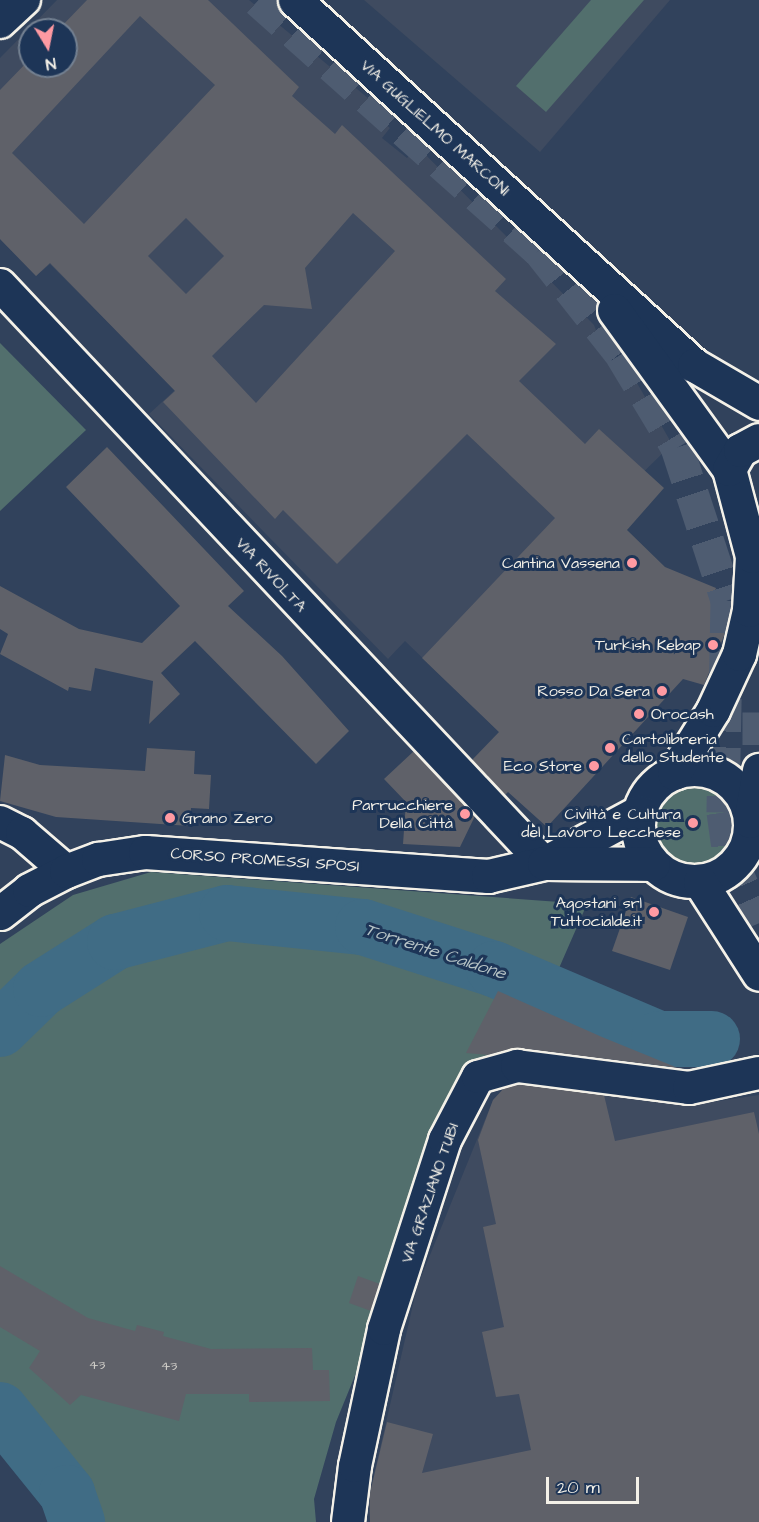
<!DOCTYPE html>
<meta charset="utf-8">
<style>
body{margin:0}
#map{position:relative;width:759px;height:1522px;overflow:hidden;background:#31425c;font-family:"Architects Daughter",sans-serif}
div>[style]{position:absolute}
.built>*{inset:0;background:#3f4b60}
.green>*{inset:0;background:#526f6d}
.round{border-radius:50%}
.river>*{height:56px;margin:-28px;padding:0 28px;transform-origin:28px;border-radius:28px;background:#406c85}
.building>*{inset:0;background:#5f6169}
.highway-tunnel>*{height:33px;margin-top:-16.5px;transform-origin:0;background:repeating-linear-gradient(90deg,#4e5c71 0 33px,transparent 0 49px)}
.roads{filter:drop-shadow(2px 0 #f4f1e8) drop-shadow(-2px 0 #f4f1e8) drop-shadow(0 2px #f4f1e8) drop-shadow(0 -2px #f4f1e8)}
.street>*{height:32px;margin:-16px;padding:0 16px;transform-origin:16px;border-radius:16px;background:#1d3557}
.secondary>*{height:33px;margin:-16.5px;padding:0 16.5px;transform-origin:16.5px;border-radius:16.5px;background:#1d3557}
.secondary>.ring{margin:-16.5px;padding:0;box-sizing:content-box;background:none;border:33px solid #1d3557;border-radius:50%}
.dots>*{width:16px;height:16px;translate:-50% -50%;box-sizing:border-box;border:3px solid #1d3557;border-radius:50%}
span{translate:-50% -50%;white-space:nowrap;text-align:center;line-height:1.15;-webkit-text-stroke:6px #1d3557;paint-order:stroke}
.number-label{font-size:14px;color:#cfcdc8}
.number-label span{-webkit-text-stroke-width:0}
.street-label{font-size:16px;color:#f4f1e8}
.poi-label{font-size:16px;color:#f4f1e8}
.right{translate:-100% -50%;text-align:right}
.left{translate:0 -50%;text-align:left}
.water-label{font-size:18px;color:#b5c2c5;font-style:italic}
.north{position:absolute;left:18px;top:18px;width:60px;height:60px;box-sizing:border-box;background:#1d3557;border:2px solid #738091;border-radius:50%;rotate:170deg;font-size:16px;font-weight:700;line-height:24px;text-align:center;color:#f4f1e8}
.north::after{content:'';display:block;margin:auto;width:21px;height:27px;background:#ff9aa2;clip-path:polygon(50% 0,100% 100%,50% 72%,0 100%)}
.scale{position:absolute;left:546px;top:1477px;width:93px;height:27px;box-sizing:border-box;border:3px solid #f4f1e8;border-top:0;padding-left:8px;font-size:18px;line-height:21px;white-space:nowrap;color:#f4f1e8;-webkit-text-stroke:4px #1d3557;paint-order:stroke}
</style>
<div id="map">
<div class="built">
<div style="clip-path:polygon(evenodd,57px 0,249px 0,380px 108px,375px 115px,390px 128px,382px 138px,407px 158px,417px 146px,594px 325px,606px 356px,620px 370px,629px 369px,672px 444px,553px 561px,609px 622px,499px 732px,405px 641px,388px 659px,149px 414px,175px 390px,50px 264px,36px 276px,0 239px,0 58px,57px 0,30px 30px,66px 30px,66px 66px,30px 66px,30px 30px)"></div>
<div style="clip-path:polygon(364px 0,670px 0,540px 152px)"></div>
<div style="clip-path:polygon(525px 1083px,692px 1105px,759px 1095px,759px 1522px,370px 1522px,368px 1501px,417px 1287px,493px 1100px,507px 1087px)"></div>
</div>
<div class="green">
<div style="clip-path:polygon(591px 0,644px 0,546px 112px,516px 86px)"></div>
<div style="clip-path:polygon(0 343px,86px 430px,0 511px)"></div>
<div class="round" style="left:646px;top:779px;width:88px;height:88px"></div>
<div style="clip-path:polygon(151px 872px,587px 904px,515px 1069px,493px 1071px,372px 1334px,336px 1422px,314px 1499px,316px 1522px,77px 1522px,67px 1493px,0 1414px,0 944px,73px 895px)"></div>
</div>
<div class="river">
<div style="left:0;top:1029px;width:57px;rotate:-44.3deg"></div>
<div style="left:41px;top:989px;width:88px;rotate:-32.4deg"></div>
<div style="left:115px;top:942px;width:116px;rotate:-14.5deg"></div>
<div style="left:227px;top:913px;width:137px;rotate:5.9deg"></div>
<div style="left:363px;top:927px;width:138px;rotate:17.8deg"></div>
<div style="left:494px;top:969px;width:179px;rotate:23deg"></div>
<div style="left:659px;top:1039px;width:53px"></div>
<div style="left:0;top:1410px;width:107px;rotate:51.1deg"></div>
<div style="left:67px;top:1493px;width:31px;rotate:71deg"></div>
</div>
<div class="building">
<div style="clip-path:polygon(evenodd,87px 0,208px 0,299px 87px,292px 96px,335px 134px,342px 125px,506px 279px,495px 291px,556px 344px,519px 381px,585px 444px,599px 429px,664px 488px,627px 530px,665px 567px,716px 588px,713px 598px,731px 604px,724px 636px,704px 685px,683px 679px,547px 827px,508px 792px,505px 795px,472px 760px,499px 732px,422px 658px,555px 518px,467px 434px,337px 564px,283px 510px,275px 519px,163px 402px,175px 391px,50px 263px,36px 276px,0 239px,0 90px,30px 59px,30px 66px,66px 66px,66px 30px,58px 30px,87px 0,140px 16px,215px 85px,84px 224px,12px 153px,140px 16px,87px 0,353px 213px,395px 251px,256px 403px,212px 356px,264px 305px,312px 309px,305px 268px,353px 213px,87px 0,186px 218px,224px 256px,186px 294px,148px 256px,186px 218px)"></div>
<div style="clip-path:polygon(107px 447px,244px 591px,228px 606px,282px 656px,349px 731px,316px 764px,195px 641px,161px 673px,180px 694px,149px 724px,153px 681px,95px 668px,91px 691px,69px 687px,68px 691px,0 654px,8px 634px,0 629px,0 586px,79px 629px,142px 643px,180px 606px,66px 487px)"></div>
<div style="clip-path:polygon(147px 748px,195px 751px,194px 774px,211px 775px,209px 809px,191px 808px,190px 826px,56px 817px,0 801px,5px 755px,40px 765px,145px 771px)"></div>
<div style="clip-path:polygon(414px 751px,475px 816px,460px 847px,403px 844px,406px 802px,384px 779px)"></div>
<div style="clip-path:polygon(631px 897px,688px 917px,670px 970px,612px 951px)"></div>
<div style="clip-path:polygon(498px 991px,602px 1037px,678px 1068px,519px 1048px,489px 1055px,466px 1053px)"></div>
<div style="clip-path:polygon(518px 1084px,604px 1095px,615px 1141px,754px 1112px,759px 1134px,759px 1522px,370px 1522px,370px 1493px,387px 1422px,433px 1434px,422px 1473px,531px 1450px,519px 1394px,496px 1397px,482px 1332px,504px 1327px,483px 1227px,496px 1224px,478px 1140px,493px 1100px,504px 1088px)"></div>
<div style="clip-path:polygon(0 1266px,88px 1318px,135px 1331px,137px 1325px,164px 1332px,163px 1336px,211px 1349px,312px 1348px,313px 1370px,329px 1370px,330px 1401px,249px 1402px,249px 1394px,186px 1394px,179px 1421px,81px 1395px,70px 1405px,29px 1368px,40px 1351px,0 1327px)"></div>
<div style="clip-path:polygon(358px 1276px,380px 1284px,371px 1311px,349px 1303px)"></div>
</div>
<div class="highway-tunnel">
<div style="left:258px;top:0;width:376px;rotate:41.7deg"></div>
<div style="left:539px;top:250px;width:132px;rotate:51.7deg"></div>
<div style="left:621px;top:354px;width:109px;rotate:58.9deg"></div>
<div style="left:677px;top:447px;width:161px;rotate:71.9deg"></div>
<div style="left:727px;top:600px;width:212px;rotate:91.1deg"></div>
<div style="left:723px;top:812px;width:43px;rotate:82.1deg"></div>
<div style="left:729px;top:855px;width:74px;rotate:66.2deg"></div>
<div style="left:759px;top:712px;width:48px;rotate:90deg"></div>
</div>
<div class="roads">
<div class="street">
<div style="left:0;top:22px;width:33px;rotate:-43deg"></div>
<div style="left:0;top:285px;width:794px;rotate:46.74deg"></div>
<div style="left:0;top:822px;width:25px;rotate:27deg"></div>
<div style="left:22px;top:833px;width:58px;rotate:40.8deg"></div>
<div style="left:348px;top:1522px;width:56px;rotate:-82.9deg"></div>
<div style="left:355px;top:1466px;width:140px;rotate:-78deg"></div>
<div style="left:384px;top:1329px;width:199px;rotate:-72.1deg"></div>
<div style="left:445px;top:1140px;width:71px;rotate:-62.4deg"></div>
<div style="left:478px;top:1077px;width:41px;rotate:-15.8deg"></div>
<div style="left:517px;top:1066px;width:173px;rotate:7.3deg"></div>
<div style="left:689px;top:1088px;width:72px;rotate:-12.1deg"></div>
</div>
<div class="secondary">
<div style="left:295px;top:0;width:541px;rotate:42.45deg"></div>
<div style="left:694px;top:365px;width:75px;rotate:30.3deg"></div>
<div style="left:614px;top:310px;width:196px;rotate:54.1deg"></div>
<div class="ring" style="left:638px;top:769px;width:79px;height:79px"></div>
<div style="left:674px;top:773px;width:74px;rotate:-58.2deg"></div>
<div style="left:713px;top:710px;width:62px;rotate:-65.1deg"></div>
<div style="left:739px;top:654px;width:45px;rotate:-77.2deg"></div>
<div style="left:749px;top:610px;width:54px;rotate:-86.8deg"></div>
<div style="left:752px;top:556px;width:90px;rotate:-104.8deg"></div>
<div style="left:729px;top:469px;width:22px;rotate:-60deg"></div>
<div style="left:740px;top:450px;width:21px;rotate:-28deg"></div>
<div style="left:750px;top:821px;width:52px;rotate:-80deg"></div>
<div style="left:548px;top:861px;width:103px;rotate:-28.3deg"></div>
<div style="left:700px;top:882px;width:109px;rotate:57.3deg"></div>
<div style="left:0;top:913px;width:37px;rotate:-38deg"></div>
<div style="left:29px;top:890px;width:42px;rotate:-27.2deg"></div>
<div style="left:66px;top:871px;width:34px;rotate:-21deg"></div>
<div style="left:98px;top:859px;width:48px;rotate:-8.5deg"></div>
<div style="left:145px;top:852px;width:344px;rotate:4deg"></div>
<div style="left:488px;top:876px;width:57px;rotate:-13.1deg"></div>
<div style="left:544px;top:863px;width:109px;rotate:0.5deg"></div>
</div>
</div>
<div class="dots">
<div style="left:632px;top:563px;background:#ff9aa2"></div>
<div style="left:713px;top:645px;background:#ff9aa2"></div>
<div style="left:662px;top:691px;background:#ff9aa2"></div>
<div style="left:639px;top:714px;background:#ff9aa2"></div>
<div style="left:610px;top:748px;background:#ff9aa2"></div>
<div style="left:594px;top:766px;background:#ff9aa2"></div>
<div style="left:465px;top:814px;background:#ff9aa2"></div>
<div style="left:170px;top:818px;background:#ff9aa2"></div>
<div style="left:693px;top:823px;background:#ff9aa2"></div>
<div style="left:654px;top:912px;background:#ff9aa2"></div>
</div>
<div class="number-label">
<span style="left:97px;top:1365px">43</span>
<span style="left:169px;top:1366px">43</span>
</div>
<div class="street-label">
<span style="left:435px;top:128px;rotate:42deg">VIA GUGLIELMO MARCONI</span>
<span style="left:271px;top:575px;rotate:47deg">VIA RIVOLTA</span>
<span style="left:265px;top:860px;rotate:4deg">CORSO PROMESSI SPOSI</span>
<span style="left:430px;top:1193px;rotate:-71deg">VIA GRAZIANO TUBI</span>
</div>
<div class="poi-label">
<span class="right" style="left:620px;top:563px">Cantina Vassena</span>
<span class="right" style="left:701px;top:645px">Turkish Kebap</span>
<span class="right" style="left:650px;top:691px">Rosso Da Sera</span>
<span class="left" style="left:651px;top:714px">Orocash</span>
<span class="left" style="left:622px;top:748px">Cartolibreria<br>dello Studente</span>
<span class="right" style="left:582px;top:766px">Eco Store</span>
<span class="right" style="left:453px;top:814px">Parrucchiere<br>Della Città</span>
<span class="right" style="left:681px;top:823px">Civiltà e Cultura<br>del Lavoro Lecchese</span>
<span class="left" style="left:182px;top:818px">Grano Zero</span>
<span class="right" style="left:642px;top:912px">Agostani srl<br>Tuttocialde.it</span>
</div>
<div class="water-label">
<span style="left:435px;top:952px;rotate:18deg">Torrente Caldone</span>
</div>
<div class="north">N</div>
<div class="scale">20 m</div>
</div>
